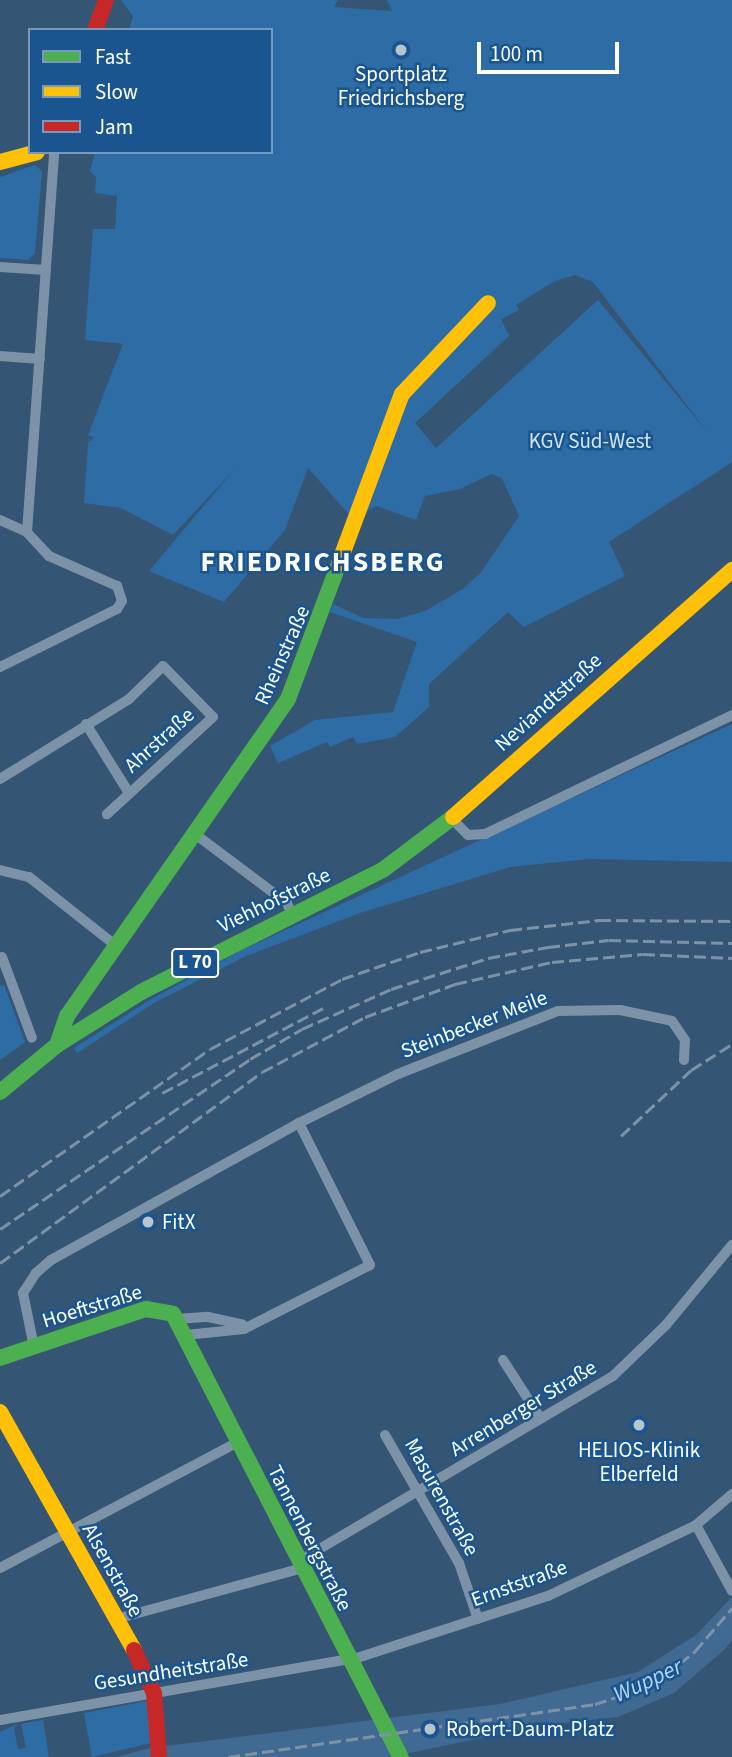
<!DOCTYPE html>
<meta charset="utf-8">
<style>
body{margin:0}
#map{position:relative;width:732px;height:1757px;overflow:hidden;background:#355574;font-family:"Source Sans 3",sans-serif}
div>[style]{position:absolute}
.green>*{inset:0;background:#2e6ca5}
.water>*{inset:0;background:#416a93}
.street>*{height:10px;margin:-5px;padding:0 5px;transform-origin:5px;border-radius:5px;background:#7c93a7}
.fast>*{height:16px;margin:-8px;padding:0 8px;transform-origin:8px;border-radius:8px;background:#4caf50}
.slow>*{height:16px;margin:-8px;padding:0 8px;transform-origin:8px;border-radius:8px;background:#ffc107}
.jam>*{height:16px;margin:-8px;padding:0 8px;transform-origin:8px;border-radius:8px;background:#c62828}
.rail>*{height:2.5px;margin-top:-1.25px;transform-origin:0;background:repeating-linear-gradient(90deg,#7d92a7 0 12px,transparent 0 17px)}
.dots>*{width:19px;height:19px;translate:-50% -50%;box-sizing:border-box;border:4px solid #1a558f;border-radius:50%}
span{translate:-50% -50%;white-space:nowrap;text-align:center;line-height:1.15;-webkit-text-stroke:5px #1a558f;paint-order:stroke}
.shield-label span{padding:2px 5px;background:#1a558f;border:2px solid;border-radius:5px;-webkit-text-stroke-width:0}
.shield-label{font-size:19px;color:#fff;font-weight:700}
.poi-label{font-size:21px;color:#fff}
.left{translate:0 -50%;text-align:left}
.park-label{font-size:21px;color:#cee5fa}
.street-label{font-size:21px;color:#fff}
.water-label{font-size:23px;color:#b4d6f5;font-style:italic}
.district-label{font-size:28px;color:#fff;font-weight:700;letter-spacing:2px}
.legend{position:absolute;left:28px;top:28px;width:245px;height:126px;box-sizing:border-box;background:#1a558f;border:2px solid #7699bc;margin:0;padding:9px 12px;list-style:none;font-size:21px;color:#fff}
.legend li{display:flex;align-items:center;gap:14px;height:35px}
.legend b{width:35px;border:2px solid #7699bc}
.scale{position:absolute;left:477px;top:42px;width:142px;height:32px;box-sizing:border-box;border:4px solid #fff;border-top:0;padding-left:9px;font-size:21px;line-height:24px;white-space:nowrap;color:#fff;-webkit-text-stroke:5px #1a558f;paint-order:stroke}
</style>
<div id="map">
<div class="green">
<div style="clip-path:polygon(evenodd,121px 0,338px 0,334px 7px,392px 11px,387px 0,732px 0,732px 462px,609px 542px,625px 576px,524px 627px,508px 612px,429px 684px,429px 707px,395px 737px,357px 744px,353px 737px,330px 747px,327px 742px,278px 763px,270px 746px,315px 720px,393px 712px,417px 642px,330px 612px,333px 604px,363px 618px,397px 619px,425px 611px,463px 589px,482px 571px,519px 516px,502px 478px,491px 474px,460px 489px,425px 496px,416px 520px,376px 506px,353px 519px,308px 468px,285px 530px,224px 602px,149px 571px,234px 470px,173px 535px,121px 508px,84px 503px,88px 443px,94px 438px,88px 435px,123px 344px,85px 340px,93px 229px,115px 229px,117px 196px,95px 193px,96px 177px,90px 171px,95px 152px,271px 152px,271px 30px,129px 30px,133px 16px,121px 0,575px 275px,593px 282px,708px 433px,598px 300px,436px 448px,415px 423px,509px 336px,501px 319px,519px 310px,516px 305px,555px 281px,575px 275px)"></div>
<div style="clip-path:polygon(35px 165px,42px 171px,35px 253px,28px 260px,0 258px,0 177px)"></div>
<div style="clip-path:polygon(732px 724px,732px 862px,589px 859px,510px 867px,360px 913px,246px 956px,154px 1003px,77px 1053px,74px 1048px,153px 998px,244px 949px)"></div>
<div style="clip-path:polygon(4px 985px,25px 1042px,0 1060px,0 986px)"></div>
<div style="clip-path:polygon(147px 1701px,151px 1743px,92px 1757px,84px 1713px)"></div>
<div style="clip-path:polygon(43px 1720px,49px 1757px,0 1757px,0 1732px,18px 1724px,14px 1728px,18px 1749px,26px 1748px,21px 1724px)"></div>
</div>
<div class="water">
<div style="clip-path:polygon(732px 1597px,732px 1640px,724px 1650px,674px 1693px,618px 1717px,543px 1725px,390px 1757px,116px 1757px,150px 1748px,500px 1704px,638px 1672px,696px 1635px)"></div>
</div>
<div class="street">
<div style="left:0;top:267px;width:46px;rotate:3.7deg"></div>
<div style="left:0;top:356px;width:40px;rotate:4.3deg"></div>
<div style="left:0;top:520px;width:30px;rotate:24deg"></div>
<div style="left:27px;top:532px;width:381px;rotate:-85.9deg"></div>
<div style="left:0;top:667px;width:131px;rotate:-26.4deg"></div>
<div style="left:117px;top:609px;width:9px;rotate:-58deg"></div>
<div style="left:122px;top:601px;width:16px;rotate:-108deg"></div>
<div style="left:117px;top:586px;width:74px;rotate:-156.2deg"></div>
<div style="left:49px;top:556px;width:33px;rotate:-133deg"></div>
<div style="left:86px;top:724px;width:81px;rotate:58.1deg"></div>
<div style="left:0;top:779px;width:152px;rotate:-31.8deg"></div>
<div style="left:129px;top:699px;width:47px;rotate:-44.1deg"></div>
<div style="left:163px;top:666px;width:71px;rotate:45.6deg"></div>
<div style="left:213px;top:717px;width:144px;rotate:137.5deg"></div>
<div style="left:451px;top:818px;width:24px;rotate:45deg"></div>
<div style="left:468px;top:835px;width:17px;rotate:-3deg"></div>
<div style="left:485px;top:834px;width:274px;rotate:-25.7deg"></div>
<div style="left:195px;top:834px;width:115px;rotate:36.9deg"></div>
<div style="left:287px;top:903px;width:11px;rotate:68deg"></div>
<div style="left:0;top:870px;width:30px;rotate:14deg"></div>
<div style="left:29px;top:877px;width:110px;rotate:38.3deg"></div>
<div style="left:2px;top:957px;width:86px;rotate:69.7deg"></div>
<div style="left:177px;top:1319px;width:31px;rotate:-4deg"></div>
<div style="left:208px;top:1317px;width:35px;rotate:12deg"></div>
<div style="left:186px;top:1335px;width:58px;rotate:-5.9deg"></div>
<div style="left:244px;top:1329px;width:141px;rotate:-26.9deg"></div>
<div style="left:370px;top:1265px;width:159px;rotate:-116.6deg"></div>
<div style="left:34px;top:1347px;width:55px;rotate:-101.5deg"></div>
<div style="left:23px;top:1293px;width:24px;rotate:-57deg"></div>
<div style="left:36px;top:1273px;width:20px;rotate:-41deg"></div>
<div style="left:51px;top:1260px;width:283px;rotate:-28.9deg"></div>
<div style="left:299px;top:1123px;width:110px;rotate:-26.3deg"></div>
<div style="left:398px;top:1074px;width:172px;rotate:-21.5deg"></div>
<div style="left:558px;top:1011px;width:62px;rotate:-0.9deg"></div>
<div style="left:620px;top:1010px;width:53px;rotate:11.9deg"></div>
<div style="left:672px;top:1021px;width:23px;rotate:56deg"></div>
<div style="left:685px;top:1040px;width:20px;rotate:93deg"></div>
<div style="left:503px;top:1360px;width:70px;rotate:57.2deg"></div>
<div style="left:385px;top:1435px;width:148px;rotate:60deg"></div>
<div style="left:459px;top:1563px;width:59px;rotate:71.3deg"></div>
<div style="left:696px;top:1525px;width:75px;rotate:61.4deg"></div>
<div style="left:299px;top:1561px;width:364px;rotate:-30.5deg"></div>
<div style="left:613px;top:1376px;width:74px;rotate:-43.9deg"></div>
<div style="left:666px;top:1325px;width:104px;rotate:-50.5deg"></div>
<div style="left:0;top:1568px;width:269px;rotate:-27.9deg"></div>
<div style="left:116px;top:1619px;width:193px;rotate:-15.3deg"></div>
<div style="left:0;top:1720px;width:365px;rotate:-9.9deg"></div>
<div style="left:360px;top:1657px;width:198px;rotate:-18deg"></div>
<div style="left:548px;top:1596px;width:164px;rotate:-25.6deg"></div>
<div style="left:696px;top:1525px;width:48px;rotate:-40.7deg"></div>
</div>
<div class="fast">
<div style="left:57px;top:1045px;width:31px;rotate:-71deg"></div>
<div style="left:67px;top:1016px;width:386px;rotate:-55.1deg"></div>
<div style="left:288px;top:699px;width:145px;rotate:-69.4deg"></div>
<div style="left:0;top:1092px;width:74px;rotate:-39.5deg"></div>
<div style="left:57px;top:1045px;width:99px;rotate:-32.2deg"></div>
<div style="left:141px;top:992px;width:272px;rotate:-26.8deg"></div>
<div style="left:384px;top:869px;width:86px;rotate:-37deg"></div>
<div style="left:0;top:1358px;width:154px;rotate:-18.6deg"></div>
<div style="left:146px;top:1309px;width:27px;rotate:10deg"></div>
<div style="left:173px;top:1314px;width:498px;rotate:62.8deg"></div>
</div>
<div class="slow">
<div style="left:0;top:162px;width:38px;rotate:-15deg"></div>
<div style="left:339px;top:563px;width:180px;rotate:-69.6deg"></div>
<div style="left:402px;top:394px;width:125px;rotate:-46.6deg"></div>
<div style="left:453px;top:817px;width:373px;rotate:-41.5deg"></div>
<div style="left:0;top:1412px;width:273px;rotate:60.6deg"></div>
</div>
<div class="jam">
<div style="left:95px;top:30px;width:32px;rotate:-70deg"></div>
<div style="left:134px;top:1650px;width:47px;rotate:65.1deg"></div>
<div style="left:154px;top:1693px;width:64px;rotate:85.5deg"></div>
</div>
<div class="rail">
<div style="left:162px;top:1093px;width:182px;rotate:-27.8deg"></div>
<div style="left:621px;top:1136px;width:96px;rotate:-43.3deg"></div>
<div style="left:691px;top:1070px;width:49px;rotate:-32.4deg"></div>
<div style="left:0;top:1196px;width:256px;rotate:-35deg"></div>
<div style="left:210px;top:1049px;width:149px;rotate:-27.9deg"></div>
<div style="left:342px;top:979px;width:83px;rotate:-19.1deg"></div>
<div style="left:420px;top:952px;width:93px;rotate:-13.7deg"></div>
<div style="left:510px;top:930px;width:90px;rotate:-6.4deg"></div>
<div style="left:599px;top:920px;width:133px;rotate:0.4deg"></div>
<div style="left:0;top:1229px;width:302px;rotate:-34.2deg"></div>
<div style="left:250px;top:1059px;width:60px;rotate:-30deg"></div>
<div style="left:302px;top:1029px;width:98px;rotate:-24.2deg"></div>
<div style="left:391px;top:989px;width:102px;rotate:-17.7deg"></div>
<div style="left:488px;top:958px;width:61px;rotate:-10.4deg"></div>
<div style="left:548px;top:947px;width:61px;rotate:-6.5deg"></div>
<div style="left:609px;top:940px;width:123px;rotate:1.4deg"></div>
<div style="left:0;top:1263px;width:324px;rotate:-36.1deg"></div>
<div style="left:262px;top:1072px;width:117px;rotate:-28.1deg"></div>
<div style="left:365px;top:1017px;width:96px;rotate:-20.1deg"></div>
<div style="left:455px;top:984px;width:99px;rotate:-12.8deg"></div>
<div style="left:552px;top:962px;width:91px;rotate:-5deg"></div>
<div style="left:643px;top:954px;width:89px;rotate:2.6deg"></div>
<div style="left:228px;top:1757px;width:371px;rotate:-8.2deg"></div>
<div style="left:595px;top:1704px;width:39px;rotate:-18deg"></div>
<div style="left:632px;top:1692px;width:38px;rotate:-28deg"></div>
<div style="left:666px;top:1674px;width:37px;rotate:-38deg"></div>
<div style="left:695px;top:1651px;width:57px;rotate:-49.3deg"></div>
</div>
<div class="dots">
<div style="left:401px;top:50px;background:#b8c4ce"></div>
<div style="left:148px;top:1222px;background:#b8c4ce"></div>
<div style="left:639px;top:1425px;background:#b8c4ce"></div>
<div style="left:430px;top:1729px;background:#b8c4ce"></div>
</div>
<div class="shield-label">
<span style="left:195px;top:963px">L 70</span>
</div>
<div class="poi-label">
<span style="left:401px;top:86px">Sportplatz<br>Friedrichsberg</span>
<span class="left" style="left:162px;top:1222px">FitX</span>
<span style="left:639px;top:1462px">HELIOS-Klinik<br>Elberfeld</span>
<span class="left" style="left:446px;top:1729px">Robert-Daum-Platz</span>
</div>
<div class="park-label">
<span style="left:590px;top:441px">KGV Süd-West</span>
</div>
<div class="street-label">
<span style="left:282px;top:655px;rotate:-66deg">Rheinstraße</span>
<span style="left:548px;top:702px;rotate:-42deg">Neviandtstraße</span>
<span style="left:159px;top:740px;rotate:-42deg">Ahrstraße</span>
<span style="left:274px;top:900px;rotate:-26deg">Viehhofstraße</span>
<span style="left:474px;top:1024px;rotate:-21deg">Steinbecker Meile</span>
<span style="left:92px;top:1306px;rotate:-17deg">Hoeftstraße</span>
<span style="left:523px;top:1408px;rotate:-31deg">Arrenberger Straße</span>
<span style="left:442px;top:1497px;rotate:61deg">Masurenstraße</span>
<span style="left:310px;top:1538px;rotate:63deg">Tannenbergstraße</span>
<span style="left:113px;top:1570px;rotate:61deg">Alsenstraße</span>
<span style="left:519px;top:1583px;rotate:-20deg">Ernststraße</span>
<span style="left:171px;top:1671px;rotate:-9deg">Gesundheitstraße</span>
</div>
<div class="water-label">
<span style="left:648px;top:1681px;rotate:-25deg">Wupper</span>
</div>
<div class="district-label">
<span style="left:323px;top:562px">FRIEDRICHSBERG</span>
</div>
<ul class="legend">
<li><b style="height:9px;background:#4caf50"></b>Fast</li>
<li><b style="height:9px;background:#ffc107"></b>Slow</li>
<li><b style="height:9px;background:#c62828"></b>Jam</li>
</ul>
<div class="scale">100 m</div>
</div>
